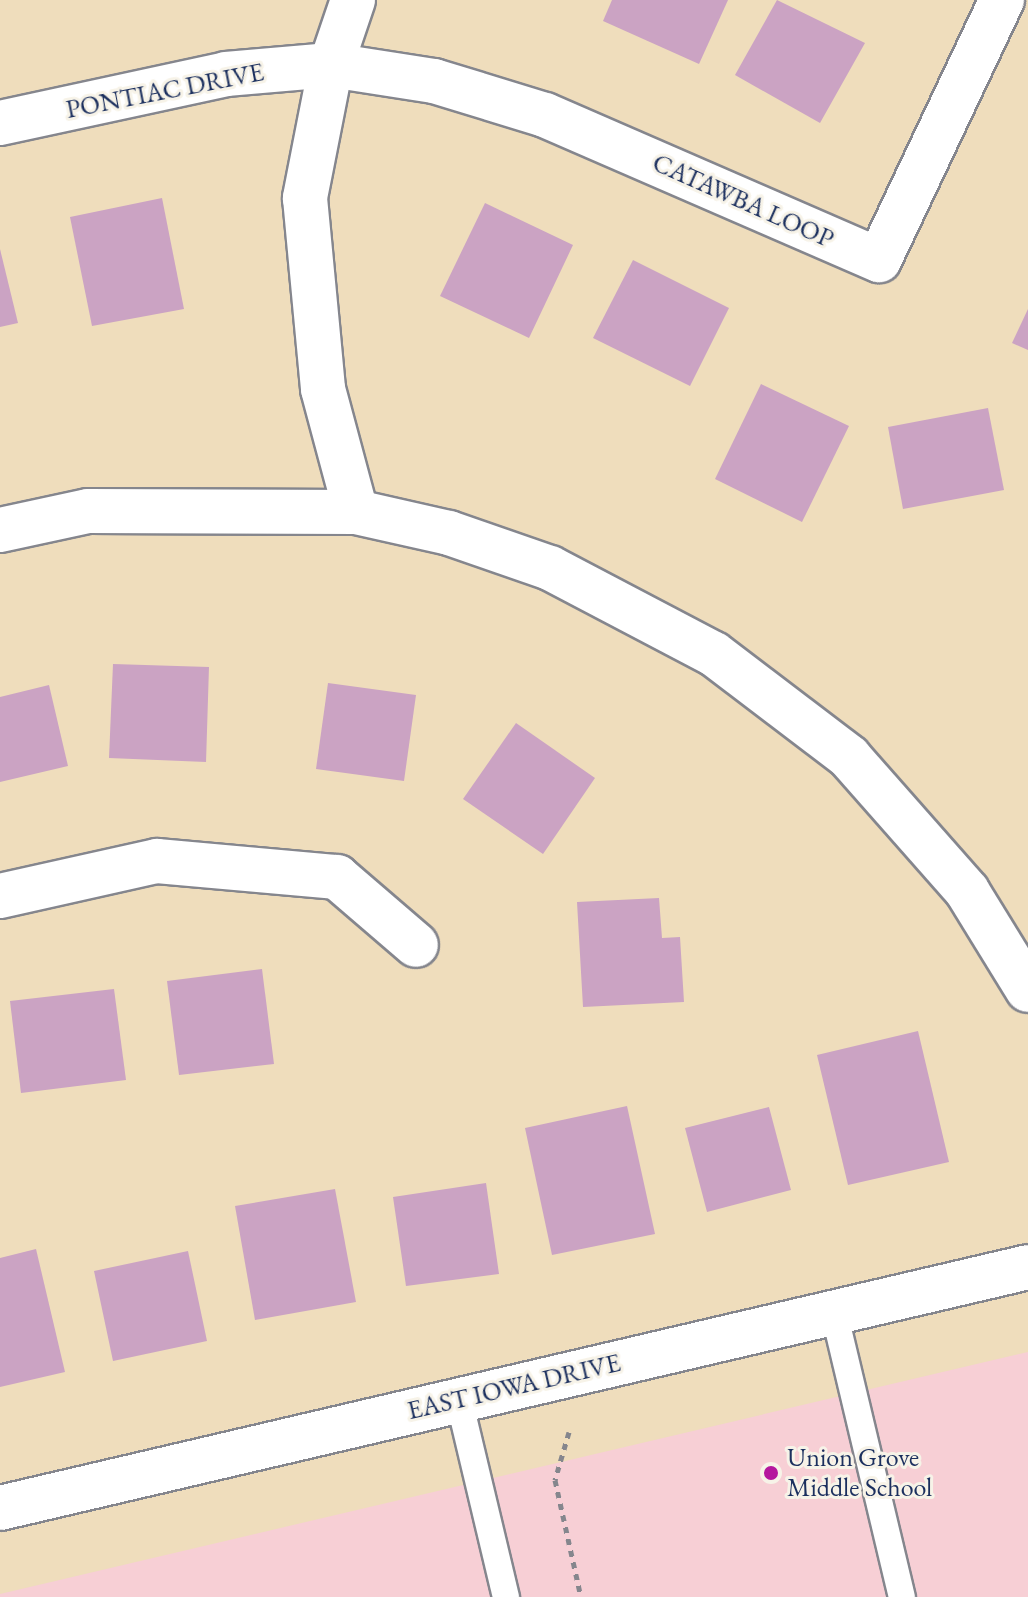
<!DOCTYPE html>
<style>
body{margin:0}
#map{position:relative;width:1028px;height:1597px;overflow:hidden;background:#efddbc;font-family:"EB Garamond",serif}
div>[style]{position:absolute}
.built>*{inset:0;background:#f7cfd5}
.building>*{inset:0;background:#cba3c3}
.path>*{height:5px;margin-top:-2.5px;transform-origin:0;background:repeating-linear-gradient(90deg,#85868d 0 6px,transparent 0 12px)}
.roads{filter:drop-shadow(2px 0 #85868d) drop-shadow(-2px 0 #85868d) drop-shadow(0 2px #85868d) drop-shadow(0 -2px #85868d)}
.service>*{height:26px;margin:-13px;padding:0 13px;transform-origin:13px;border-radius:13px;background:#fff}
.minor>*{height:44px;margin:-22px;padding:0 22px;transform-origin:22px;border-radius:22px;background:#fff}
.tertiary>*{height:44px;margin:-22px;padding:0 22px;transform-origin:22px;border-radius:22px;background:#fff}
.dots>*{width:22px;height:22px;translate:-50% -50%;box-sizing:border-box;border:4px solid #f7f3e8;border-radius:50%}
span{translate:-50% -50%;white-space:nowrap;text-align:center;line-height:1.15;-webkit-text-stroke:6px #f7f3e8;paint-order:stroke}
.street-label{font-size:26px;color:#1b2f5e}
.poi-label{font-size:26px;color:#1b2f5e}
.left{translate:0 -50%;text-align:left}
</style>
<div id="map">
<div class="built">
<div style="clip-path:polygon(1028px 1352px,1028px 1597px,0 1597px,0 1594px)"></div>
</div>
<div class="building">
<div style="clip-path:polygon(612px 0,728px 0,699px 64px,603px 21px)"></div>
<div style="clip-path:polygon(777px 0,865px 43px,820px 123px,735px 75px)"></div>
<div style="clip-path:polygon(162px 198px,184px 309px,92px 326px,70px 217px)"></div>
<div style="clip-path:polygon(485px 203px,573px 245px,529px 338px,440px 296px)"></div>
<div style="clip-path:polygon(0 249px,18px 323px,0 327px)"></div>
<div style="clip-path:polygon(633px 260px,729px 308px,690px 386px,593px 338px)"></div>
<div style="clip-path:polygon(1028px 309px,1028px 350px,1012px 343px)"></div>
<div style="clip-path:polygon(761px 384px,849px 426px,802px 522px,715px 479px)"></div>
<div style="clip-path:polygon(988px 408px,1004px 490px,903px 509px,888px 427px)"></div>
<div style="clip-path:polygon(113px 664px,209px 667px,206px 762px,109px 758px)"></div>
<div style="clip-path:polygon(328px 683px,416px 695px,404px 781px,316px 769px)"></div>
<div style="clip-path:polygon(49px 685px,68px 766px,0 782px,0 697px)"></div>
<div style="clip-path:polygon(516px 723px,595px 778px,543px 854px,463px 799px)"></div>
<div style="clip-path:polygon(659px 898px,662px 938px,680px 937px,684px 1002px,583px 1007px,577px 902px)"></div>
<div style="clip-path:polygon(262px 969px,274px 1064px,179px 1075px,167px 981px)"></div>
<div style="clip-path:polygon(114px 989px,126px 1080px,21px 1093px,10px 1001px)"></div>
<div style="clip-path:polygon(918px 1031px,949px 1162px,848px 1185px,817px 1055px)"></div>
<div style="clip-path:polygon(627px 1106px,655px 1234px,552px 1255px,525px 1128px)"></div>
<div style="clip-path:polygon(769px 1107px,791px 1190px,707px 1212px,685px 1128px)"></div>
<div style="clip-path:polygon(486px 1183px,499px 1274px,406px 1286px,393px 1197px)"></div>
<div style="clip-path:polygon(335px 1189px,356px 1302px,255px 1320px,235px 1206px)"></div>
<div style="clip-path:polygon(36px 1249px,65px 1372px,0 1387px,0 1258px)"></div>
<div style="clip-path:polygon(188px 1251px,207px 1341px,113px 1361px,94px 1271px)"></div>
</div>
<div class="path">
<div style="left:569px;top:1432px;width:50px;rotate:106.3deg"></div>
<div style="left:555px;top:1480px;width:120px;rotate:77.5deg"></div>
</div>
<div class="roads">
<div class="service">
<div style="left:834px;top:1312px;width:293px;rotate:76.6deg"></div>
<div style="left:459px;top:1400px;width:203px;rotate:76.6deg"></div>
</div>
<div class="minor">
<div style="left:353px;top:0;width:69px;rotate:108.7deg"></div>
<div style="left:331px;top:65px;width:136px;rotate:101.1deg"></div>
<div style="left:305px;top:198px;width:192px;rotate:84.6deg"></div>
<div style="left:323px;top:389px;width:127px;rotate:75deg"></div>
<div style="left:0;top:123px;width:231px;rotate:-12.2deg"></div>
<div style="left:226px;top:74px;width:105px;rotate:-4.9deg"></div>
<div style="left:331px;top:65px;width:104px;rotate:8.8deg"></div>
<div style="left:434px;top:81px;width:116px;rotate:17deg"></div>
<div style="left:545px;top:115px;width:364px;rotate:23.5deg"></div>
<div style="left:879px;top:260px;width:288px;rotate:-64.7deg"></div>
<div style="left:0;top:896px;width:161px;rotate:-12.6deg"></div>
<div style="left:157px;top:861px;width:181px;rotate:5.1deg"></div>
<div style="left:337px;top:877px;width:104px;rotate:40.7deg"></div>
<div style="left:0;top:1508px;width:1056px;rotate:-13.19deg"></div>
</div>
<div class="tertiary">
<div style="left:0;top:530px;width:90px;rotate:-12.2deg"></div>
<div style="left:88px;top:511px;width:268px;rotate:0.2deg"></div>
<div style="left:356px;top:512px;width:95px;rotate:12.7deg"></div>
<div style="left:449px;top:533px;width:107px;rotate:19.1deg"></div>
<div style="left:550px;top:568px;width:185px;rotate:27.7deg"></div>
<div style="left:714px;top:654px;width:170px;rotate:37.3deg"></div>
<div style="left:849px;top:757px;width:179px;rotate:48.6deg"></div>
<div style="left:967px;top:891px;width:116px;rotate:58.4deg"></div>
</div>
</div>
<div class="dots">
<div style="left:771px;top:1473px;background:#b5179e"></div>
</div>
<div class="street-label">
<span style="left:165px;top:91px;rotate:-11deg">PONTIAC DRIVE</span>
<span style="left:743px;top:201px;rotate:24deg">CATAWBA LOOP</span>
<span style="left:514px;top:1387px;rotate:-13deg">EAST IOWA DRIVE</span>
</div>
<div class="poi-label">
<span class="left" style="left:787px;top:1473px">Union Grove<br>Middle School</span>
</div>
</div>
